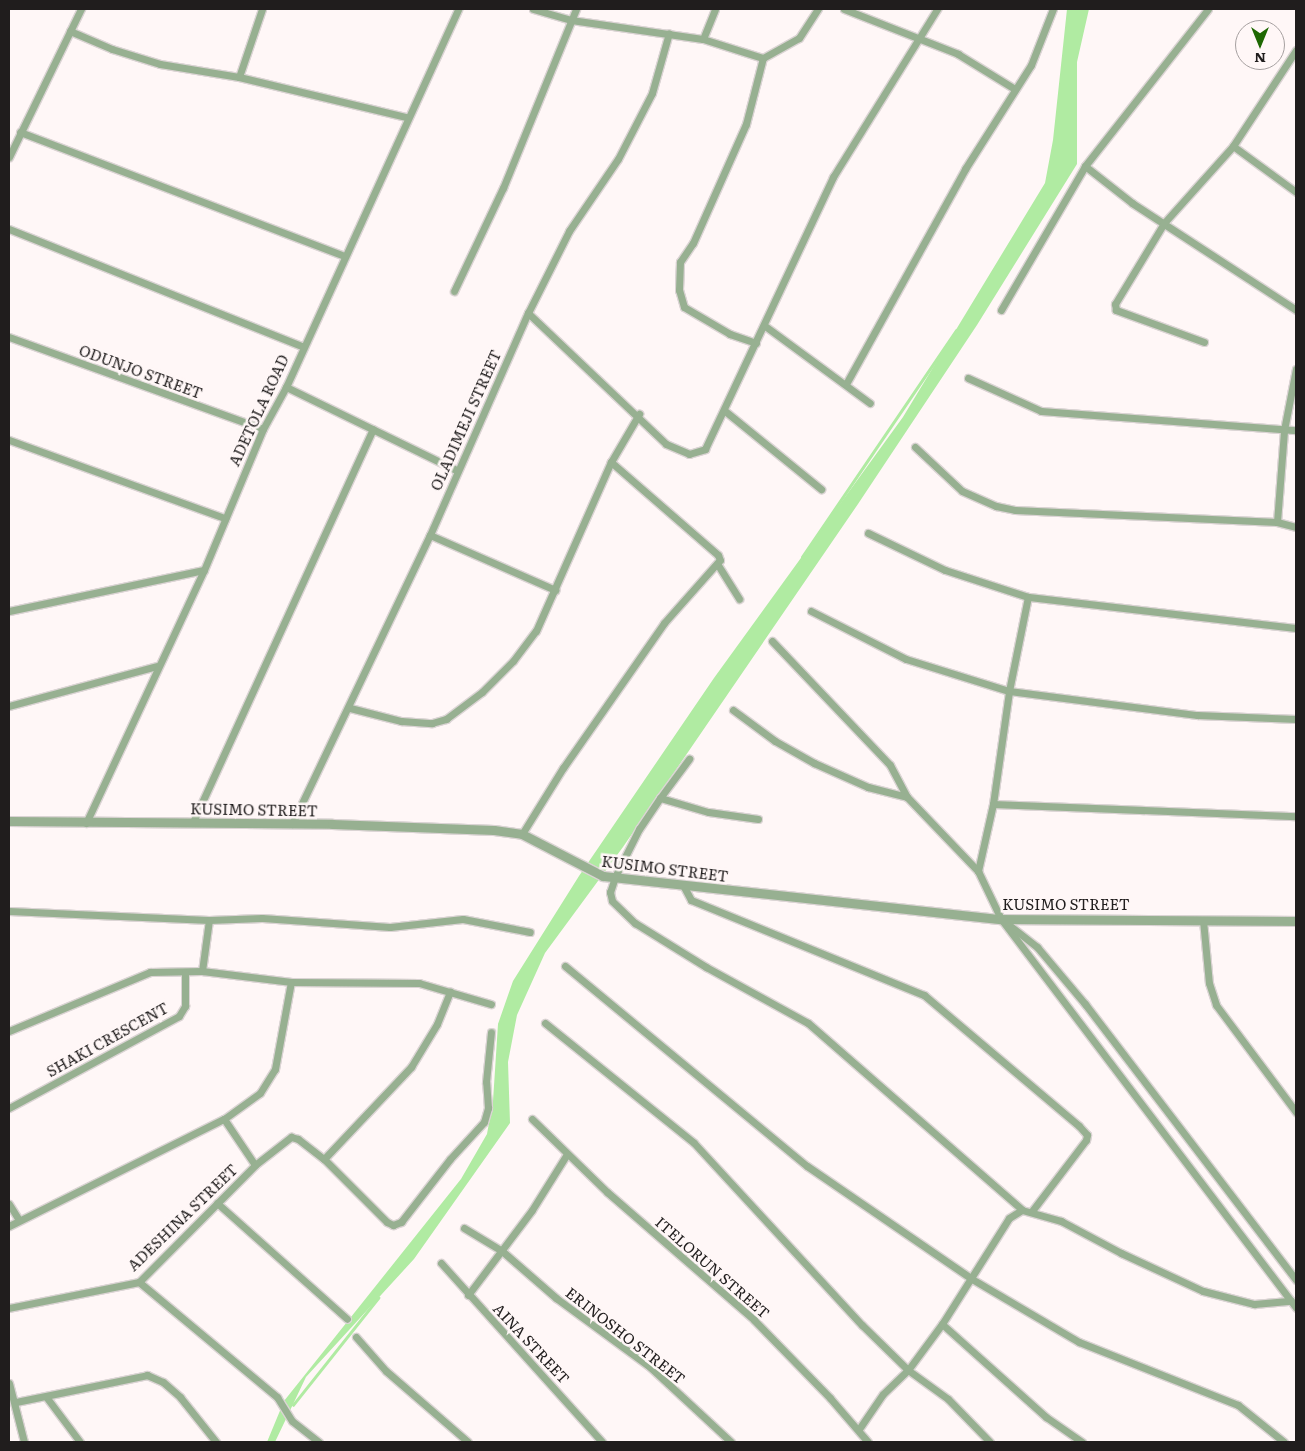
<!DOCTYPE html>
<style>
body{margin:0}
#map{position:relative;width:1305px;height:1451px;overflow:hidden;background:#fff7f7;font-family:Literata,serif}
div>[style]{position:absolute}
.water>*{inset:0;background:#b0eba2}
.stream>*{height:2.5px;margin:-1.25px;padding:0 1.25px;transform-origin:1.25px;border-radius:1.25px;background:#b0eba2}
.roads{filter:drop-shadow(1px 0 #dbd4d4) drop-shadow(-1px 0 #dbd4d4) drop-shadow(0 1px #dbd4d4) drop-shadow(0 -1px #dbd4d4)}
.minor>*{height:7px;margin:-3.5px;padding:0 3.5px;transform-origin:3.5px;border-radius:3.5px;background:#97b091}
.tertiary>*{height:9px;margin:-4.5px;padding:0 4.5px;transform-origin:4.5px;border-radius:4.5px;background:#97b091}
span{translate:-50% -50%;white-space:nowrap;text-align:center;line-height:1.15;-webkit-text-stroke:5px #fff7f7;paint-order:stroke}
.street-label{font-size:15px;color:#201d1d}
.frame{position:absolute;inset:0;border:10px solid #201d1d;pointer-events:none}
.north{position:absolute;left:1235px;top:20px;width:50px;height:50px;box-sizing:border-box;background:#fff7f7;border:1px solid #a6a0a0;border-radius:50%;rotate:180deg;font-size:14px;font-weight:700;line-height:20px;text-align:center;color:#201d1d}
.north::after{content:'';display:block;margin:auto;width:18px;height:22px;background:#1e6802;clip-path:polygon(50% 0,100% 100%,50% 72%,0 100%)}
</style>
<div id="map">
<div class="water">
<div style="clip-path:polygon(1067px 9px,1089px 9px,1077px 62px,1077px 164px,977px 325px,858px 504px,623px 847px,545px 953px,517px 1015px,508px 1062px,510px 1123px,414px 1259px,306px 1377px,275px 1442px,267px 1442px,284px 1401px,461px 1179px,487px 1134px,493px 1101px,498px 1024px,513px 981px,579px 876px,714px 678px,903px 417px,1045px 183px,1053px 140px)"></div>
</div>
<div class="stream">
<div style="left:802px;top:557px;width:274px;rotate:-55.8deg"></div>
<div style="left:293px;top:1405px;width:137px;rotate:-51.5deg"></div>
</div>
<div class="roads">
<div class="minor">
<div style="left:533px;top:9px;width:40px;rotate:16deg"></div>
<div style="left:571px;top:20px;width:133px;rotate:8.2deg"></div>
<div style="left:703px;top:39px;width:63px;rotate:17.6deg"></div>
<div style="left:844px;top:9px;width:123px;rotate:21.5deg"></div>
<div style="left:958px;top:54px;width:67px;rotate:31.6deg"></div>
<div style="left:70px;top:31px;width:46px;rotate:23.2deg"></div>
<div style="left:112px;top:49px;width:50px;rotate:17.4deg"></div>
<div style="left:160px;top:64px;width:80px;rotate:9.3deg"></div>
<div style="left:239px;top:77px;width:172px;rotate:13.5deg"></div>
<div style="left:703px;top:39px;width:32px;rotate:-68deg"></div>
<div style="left:763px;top:58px;width:41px;rotate:-29.1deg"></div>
<div style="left:799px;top:38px;width:35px;rotate:-57deg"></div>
<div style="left:239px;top:77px;width:72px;rotate:-71.3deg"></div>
<div style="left:20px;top:132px;width:348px;rotate:20.9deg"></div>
<div style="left:1233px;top:146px;width:78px;rotate:36.1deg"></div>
<div style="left:9px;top:157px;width:165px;rotate:-64.1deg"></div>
<div style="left:1085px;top:166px;width:60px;rotate:38.2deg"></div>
<div style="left:1132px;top:203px;width:196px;rotate:33.1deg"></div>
<div style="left:9px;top:229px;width:315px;rotate:21.8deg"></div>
<div style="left:454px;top:291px;width:114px;rotate:-64.6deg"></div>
<div style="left:503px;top:188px;width:193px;rotate:-67.8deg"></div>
<div style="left:1001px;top:310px;width:167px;rotate:-59.7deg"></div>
<div style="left:1085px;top:166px;width:199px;rotate:-51.9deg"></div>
<div style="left:528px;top:313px;width:190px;rotate:43.5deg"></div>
<div style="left:666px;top:444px;width:25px;rotate:23deg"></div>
<div style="left:689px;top:454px;width:17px;rotate:-17deg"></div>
<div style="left:705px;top:449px;width:301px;rotate:-64.8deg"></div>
<div style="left:833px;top:177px;width:198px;rotate:-58.2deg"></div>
<div style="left:765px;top:326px;width:130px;rotate:36.3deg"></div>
<div style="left:9px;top:337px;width:270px;rotate:19.9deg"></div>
<div style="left:1204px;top:342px;width:94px;rotate:-160deg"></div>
<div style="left:1116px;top:310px;width:6px;rotate:-99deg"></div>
<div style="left:1115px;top:304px;width:95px;rotate:-58.8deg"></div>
<div style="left:1164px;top:223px;width:103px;rotate:-48.1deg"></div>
<div style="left:1233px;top:146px;width:115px;rotate:-56.7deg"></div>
<div style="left:756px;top:343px;width:28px;rotate:-161deg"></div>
<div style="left:730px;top:334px;width:53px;rotate:-149.6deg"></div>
<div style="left:684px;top:307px;width:18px;rotate:-106deg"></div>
<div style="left:679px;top:290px;width:28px;rotate:-88deg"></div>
<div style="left:680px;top:262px;width:23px;rotate:-56deg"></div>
<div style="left:693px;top:243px;width:130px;rotate:-66deg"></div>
<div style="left:746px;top:124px;width:68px;rotate:-75.6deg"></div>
<div style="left:968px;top:378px;width:80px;rotate:24.3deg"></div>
<div style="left:1041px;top:411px;width:256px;rotate:4.3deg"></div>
<div style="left:846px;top:384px;width:246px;rotate:-61deg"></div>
<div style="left:965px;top:169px;width:123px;rotate:-57.6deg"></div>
<div style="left:1031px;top:65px;width:60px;rotate:-68.6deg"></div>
<div style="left:286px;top:387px;width:191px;rotate:26deg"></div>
<div style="left:725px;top:411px;width:124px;rotate:39.1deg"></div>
<div style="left:9px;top:440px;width:230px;rotate:19.9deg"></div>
<div style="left:915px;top:447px;width:64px;rotate:43.1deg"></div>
<div style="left:962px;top:491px;width:37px;rotate:24deg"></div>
<div style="left:996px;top:506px;width:19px;rotate:12deg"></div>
<div style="left:1015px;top:510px;width:262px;rotate:2.6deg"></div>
<div style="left:1277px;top:522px;width:20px;rotate:15deg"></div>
<div style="left:1277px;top:522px;width:92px;rotate:-85.6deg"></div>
<div style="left:1284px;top:430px;width:62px;rotate:-78.9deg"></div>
<div style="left:868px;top:533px;width:85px;rotate:25.7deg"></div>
<div style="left:945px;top:570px;width:87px;rotate:18deg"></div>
<div style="left:1028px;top:597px;width:270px;rotate:6.6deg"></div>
<div style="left:430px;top:535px;width:137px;rotate:23.7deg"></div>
<div style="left:718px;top:565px;width:40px;rotate:58deg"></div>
<div style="left:9px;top:611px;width:199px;rotate:-11.9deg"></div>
<div style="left:811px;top:611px;width:106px;rotate:26.8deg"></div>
<div style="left:906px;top:659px;width:108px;rotate:17.3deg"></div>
<div style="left:1009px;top:691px;width:190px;rotate:7.3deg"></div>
<div style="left:1197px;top:715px;width:99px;rotate:2.3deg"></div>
<div style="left:772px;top:641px;width:171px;rotate:46.4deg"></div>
<div style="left:890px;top:765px;width:36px;rotate:62deg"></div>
<div style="left:907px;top:797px;width:103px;rotate:46.2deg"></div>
<div style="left:978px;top:871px;width:53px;rotate:64.4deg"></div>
<div style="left:1001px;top:919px;width:488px;rotate:52.8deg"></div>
<div style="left:9px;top:706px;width:153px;rotate:-15.1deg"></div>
<div style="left:350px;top:708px;width:53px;rotate:14.3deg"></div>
<div style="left:401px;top:721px;width:31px;rotate:4deg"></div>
<div style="left:432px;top:723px;width:15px;rotate:-16deg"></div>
<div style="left:446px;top:719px;width:45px;rotate:-36.9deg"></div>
<div style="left:482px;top:692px;width:44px;rotate:-45deg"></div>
<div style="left:513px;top:661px;width:38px;rotate:-53deg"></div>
<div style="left:536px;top:631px;width:185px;rotate:-66.1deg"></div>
<div style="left:611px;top:462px;width:56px;rotate:-59.7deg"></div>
<div style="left:733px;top:710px;width:52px;rotate:36.4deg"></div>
<div style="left:775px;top:741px;width:45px;rotate:29.4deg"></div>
<div style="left:814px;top:763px;width:59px;rotate:24deg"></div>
<div style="left:868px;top:787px;width:40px;rotate:14.4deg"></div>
<div style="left:660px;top:798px;width:49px;rotate:-53.4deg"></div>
<div style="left:993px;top:804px;width:303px;rotate:2.3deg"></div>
<div style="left:758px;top:819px;width:50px;rotate:-172deg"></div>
<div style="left:708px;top:812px;width:50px;rotate:-163.7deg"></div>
<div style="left:660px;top:798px;width:37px;rotate:124deg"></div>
<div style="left:639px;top:829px;width:54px;rotate:116.6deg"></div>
<div style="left:615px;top:877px;width:16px;rotate:108deg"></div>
<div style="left:610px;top:892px;width:9px;rotate:77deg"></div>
<div style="left:612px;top:901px;width:32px;rotate:44deg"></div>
<div style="left:635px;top:923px;width:84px;rotate:31.8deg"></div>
<div style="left:706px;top:967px;width:116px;rotate:28.8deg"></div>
<div style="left:808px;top:1023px;width:284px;rotate:41.1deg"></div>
<div style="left:1022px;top:1210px;width:41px;rotate:15.8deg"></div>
<div style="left:1061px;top:1221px;width:68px;rotate:28.1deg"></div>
<div style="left:1121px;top:1253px;width:90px;rotate:24.9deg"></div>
<div style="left:1203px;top:1291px;width:53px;rotate:14.3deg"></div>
<div style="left:1254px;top:1304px;width:37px;rotate:-5deg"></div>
<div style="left:193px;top:822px;width:432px;rotate:-65.4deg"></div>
<div style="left:86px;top:823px;width:279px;rotate:-65deg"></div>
<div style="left:204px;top:570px;width:153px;rotate:-67.3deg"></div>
<div style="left:263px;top:429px;width:48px;rotate:-61.3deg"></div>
<div style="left:286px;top:387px;width:415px;rotate:-65.5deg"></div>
<div style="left:292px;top:824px;width:320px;rotate:-64.5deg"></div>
<div style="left:430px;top:535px;width:243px;rotate:-66.2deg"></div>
<div style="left:528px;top:313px;width:92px;rotate:-63.4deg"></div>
<div style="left:569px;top:231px;width:87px;rotate:-55.8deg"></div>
<div style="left:618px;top:159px;width:74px;rotate:-62.7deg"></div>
<div style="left:652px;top:93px;width:62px;rotate:-74.2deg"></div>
<div style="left:522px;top:834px;width:78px;rotate:-58.2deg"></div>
<div style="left:563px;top:768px;width:177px;rotate:-55.1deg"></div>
<div style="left:664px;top:623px;width:84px;rotate:-48.4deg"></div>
<div style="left:720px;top:560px;width:5px;rotate:-112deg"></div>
<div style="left:718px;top:555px;width:142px;rotate:-139deg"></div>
<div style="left:978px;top:871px;width:69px;rotate:-77.4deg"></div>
<div style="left:993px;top:804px;width:114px;rotate:-81.9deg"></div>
<div style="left:1009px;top:691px;width:96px;rotate:-78.6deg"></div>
<div style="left:683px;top:885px;width:17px;rotate:62deg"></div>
<div style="left:691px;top:900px;width:252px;rotate:22.2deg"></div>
<div style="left:924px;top:995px;width:203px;rotate:40.2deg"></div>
<div style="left:1079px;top:1126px;width:12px;rotate:48deg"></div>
<div style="left:1087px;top:1135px;width:5px;rotate:101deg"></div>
<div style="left:1086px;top:1140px;width:89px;rotate:127.3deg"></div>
<div style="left:9px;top:911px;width:200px;rotate:2.6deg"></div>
<div style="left:209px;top:920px;width:53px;rotate:-2.2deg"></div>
<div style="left:262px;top:918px;width:128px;rotate:4deg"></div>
<div style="left:390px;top:927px;width:73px;rotate:-6.3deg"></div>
<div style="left:463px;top:919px;width:68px;rotate:11deg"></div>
<div style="left:1203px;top:920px;width:63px;rotate:84.6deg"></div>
<div style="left:1209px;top:983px;width:23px;rotate:72deg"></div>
<div style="left:1216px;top:1005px;width:134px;rotate:53.2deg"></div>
<div style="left:1009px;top:925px;width:36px;rotate:38deg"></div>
<div style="left:1037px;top:947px;width:75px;rotate:49.9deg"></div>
<div style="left:1085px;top:1004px;width:347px;rotate:52.6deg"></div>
<div style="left:565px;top:966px;width:314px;rotate:39.6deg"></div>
<div style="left:807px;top:1166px;width:200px;rotate:34.4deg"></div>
<div style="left:972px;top:1279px;width:124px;rotate:30.5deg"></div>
<div style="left:1079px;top:1342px;width:171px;rotate:21.6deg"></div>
<div style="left:1238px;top:1405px;width:59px;rotate:38.8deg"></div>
<div style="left:202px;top:971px;width:51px;rotate:-82.2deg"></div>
<div style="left:545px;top:1023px;width:191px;rotate:38.8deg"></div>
<div style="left:694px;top:1143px;width:248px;rotate:47.3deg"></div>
<div style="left:862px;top:1325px;width:64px;rotate:44.4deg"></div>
<div style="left:908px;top:1370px;width:49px;rotate:35.9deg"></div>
<div style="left:948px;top:1399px;width:60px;rotate:45.7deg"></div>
<div style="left:9px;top:1031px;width:153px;rotate:-22.7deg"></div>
<div style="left:150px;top:972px;width:52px;rotate:-1.1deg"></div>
<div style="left:202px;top:971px;width:90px;rotate:7deg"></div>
<div style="left:291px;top:982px;width:128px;rotate:0.4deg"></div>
<div style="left:419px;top:983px;width:75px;rotate:16.3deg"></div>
<div style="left:9px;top:1108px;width:193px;rotate:-28.4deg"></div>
<div style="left:179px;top:1016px;width:12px;rotate:-59deg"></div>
<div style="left:185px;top:1006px;width:34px;rotate:-90deg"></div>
<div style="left:224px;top:1119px;width:55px;rotate:56deg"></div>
<div style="left:532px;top:1119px;width:105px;rotate:44.2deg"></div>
<div style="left:607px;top:1192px;width:195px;rotate:41deg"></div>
<div style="left:754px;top:1320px;width:109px;rotate:45.7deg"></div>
<div style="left:830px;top:1398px;width:58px;rotate:49.2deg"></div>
<div style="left:324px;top:1159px;width:127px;rotate:-46.6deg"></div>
<div style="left:411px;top:1067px;width:50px;rotate:-58.8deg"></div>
<div style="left:437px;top:1024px;width:35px;rotate:-68deg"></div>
<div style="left:217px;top:1203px;width:174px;rotate:41.7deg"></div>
<div style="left:9px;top:1204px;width:19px;rotate:58deg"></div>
<div style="left:9px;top:1226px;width:240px;rotate:-26.5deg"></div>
<div style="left:224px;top:1119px;width:44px;rotate:-35.8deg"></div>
<div style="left:260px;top:1093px;width:28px;rotate:-58deg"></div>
<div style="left:275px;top:1069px;width:88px;rotate:-79.6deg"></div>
<div style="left:464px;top:1228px;width:44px;rotate:31.2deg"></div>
<div style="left:502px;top:1251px;width:72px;rotate:41deg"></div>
<div style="left:556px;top:1298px;width:117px;rotate:36.3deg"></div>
<div style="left:650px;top:1367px;width:110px;rotate:42.8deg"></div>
<div style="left:441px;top:1263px;width:241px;rotate:48deg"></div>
<div style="left:139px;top:1282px;width:180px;rotate:39.8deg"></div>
<div style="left:277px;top:1397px;width:28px;rotate:58deg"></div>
<div style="left:292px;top:1421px;width:34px;rotate:38deg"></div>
<div style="left:468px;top:1295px;width:106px;rotate:-53deg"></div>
<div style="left:532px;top:1210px;width:66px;rotate:-58deg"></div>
<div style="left:9px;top:1308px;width:133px;rotate:-11.3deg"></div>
<div style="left:139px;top:1282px;width:165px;rotate:-45.2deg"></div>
<div style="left:255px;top:1165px;width:46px;rotate:-37.9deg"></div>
<div style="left:291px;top:1137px;width:7px;rotate:16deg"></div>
<div style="left:298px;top:1139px;width:33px;rotate:38deg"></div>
<div style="left:324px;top:1159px;width:89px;rotate:45deg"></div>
<div style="left:387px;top:1222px;width:7px;rotate:27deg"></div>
<div style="left:393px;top:1225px;width:9px;rotate:-21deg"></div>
<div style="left:401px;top:1222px;width:80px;rotate:-52.1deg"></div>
<div style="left:450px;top:1159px;width:50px;rotate:-47.4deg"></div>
<div style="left:484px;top:1122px;width:15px;rotate:-74deg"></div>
<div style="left:488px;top:1108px;width:26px;rotate:-94deg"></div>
<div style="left:486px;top:1082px;width:50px;rotate:-84.3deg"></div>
<div style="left:942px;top:1324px;width:140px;rotate:41.8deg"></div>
<div style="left:1046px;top:1417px;width:44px;rotate:34.8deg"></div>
<div style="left:356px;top:1337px;width:45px;rotate:48.6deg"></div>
<div style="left:386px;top:1371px;width:108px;rotate:40.9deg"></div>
<div style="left:9px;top:1383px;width:61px;rotate:75.7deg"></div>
<div style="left:47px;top:1398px;width:55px;rotate:53.1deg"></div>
<div style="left:16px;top:1402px;width:134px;rotate:-11.6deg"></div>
<div style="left:147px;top:1375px;width:17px;rotate:24deg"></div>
<div style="left:163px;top:1382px;width:23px;rotate:41deg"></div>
<div style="left:180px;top:1397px;width:58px;rotate:51.3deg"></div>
<div style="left:859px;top:1429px;width:42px;rotate:-55.6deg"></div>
<div style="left:883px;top:1394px;width:35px;rotate:-44deg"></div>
<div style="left:908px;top:1370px;width:57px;rotate:-53.5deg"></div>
<div style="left:942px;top:1324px;width:125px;rotate:-57.7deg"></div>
<div style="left:1009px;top:1218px;width:15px;rotate:-32deg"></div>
</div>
<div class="tertiary">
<div style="left:9px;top:821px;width:323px;rotate:0.5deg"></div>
<div style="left:332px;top:824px;width:162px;rotate:2.1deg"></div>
<div style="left:494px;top:830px;width:28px;rotate:8deg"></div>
<div style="left:522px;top:834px;width:91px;rotate:27.4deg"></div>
<div style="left:603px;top:876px;width:400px;rotate:6.2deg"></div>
<div style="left:1001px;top:919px;width:295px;rotate:0.4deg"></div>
</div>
</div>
<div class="street-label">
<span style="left:141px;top:371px;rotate:20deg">ODUNJO STREET</span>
<span style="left:258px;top:410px;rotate:-65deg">ADETOLA ROAD</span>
<span style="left:465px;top:420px;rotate:-66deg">OLADIMEJI STREET</span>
<span style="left:254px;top:809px;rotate:1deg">KUSIMO STREET</span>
<span style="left:665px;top:868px;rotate:7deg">KUSIMO STREET</span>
<span style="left:1066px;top:904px">KUSIMO STREET</span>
<span style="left:107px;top:1039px;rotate:-29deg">SHAKI CRESCENT</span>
<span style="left:182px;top:1217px;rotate:-44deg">ADESHINA STREET</span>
<span style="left:713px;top:1267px;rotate:41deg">ITELORUN STREET</span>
<span style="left:626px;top:1335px;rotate:38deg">ERINOSHO STREET</span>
<span style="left:532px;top:1343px;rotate:47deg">AINA STREET</span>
</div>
<div class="frame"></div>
<div class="north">N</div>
</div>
